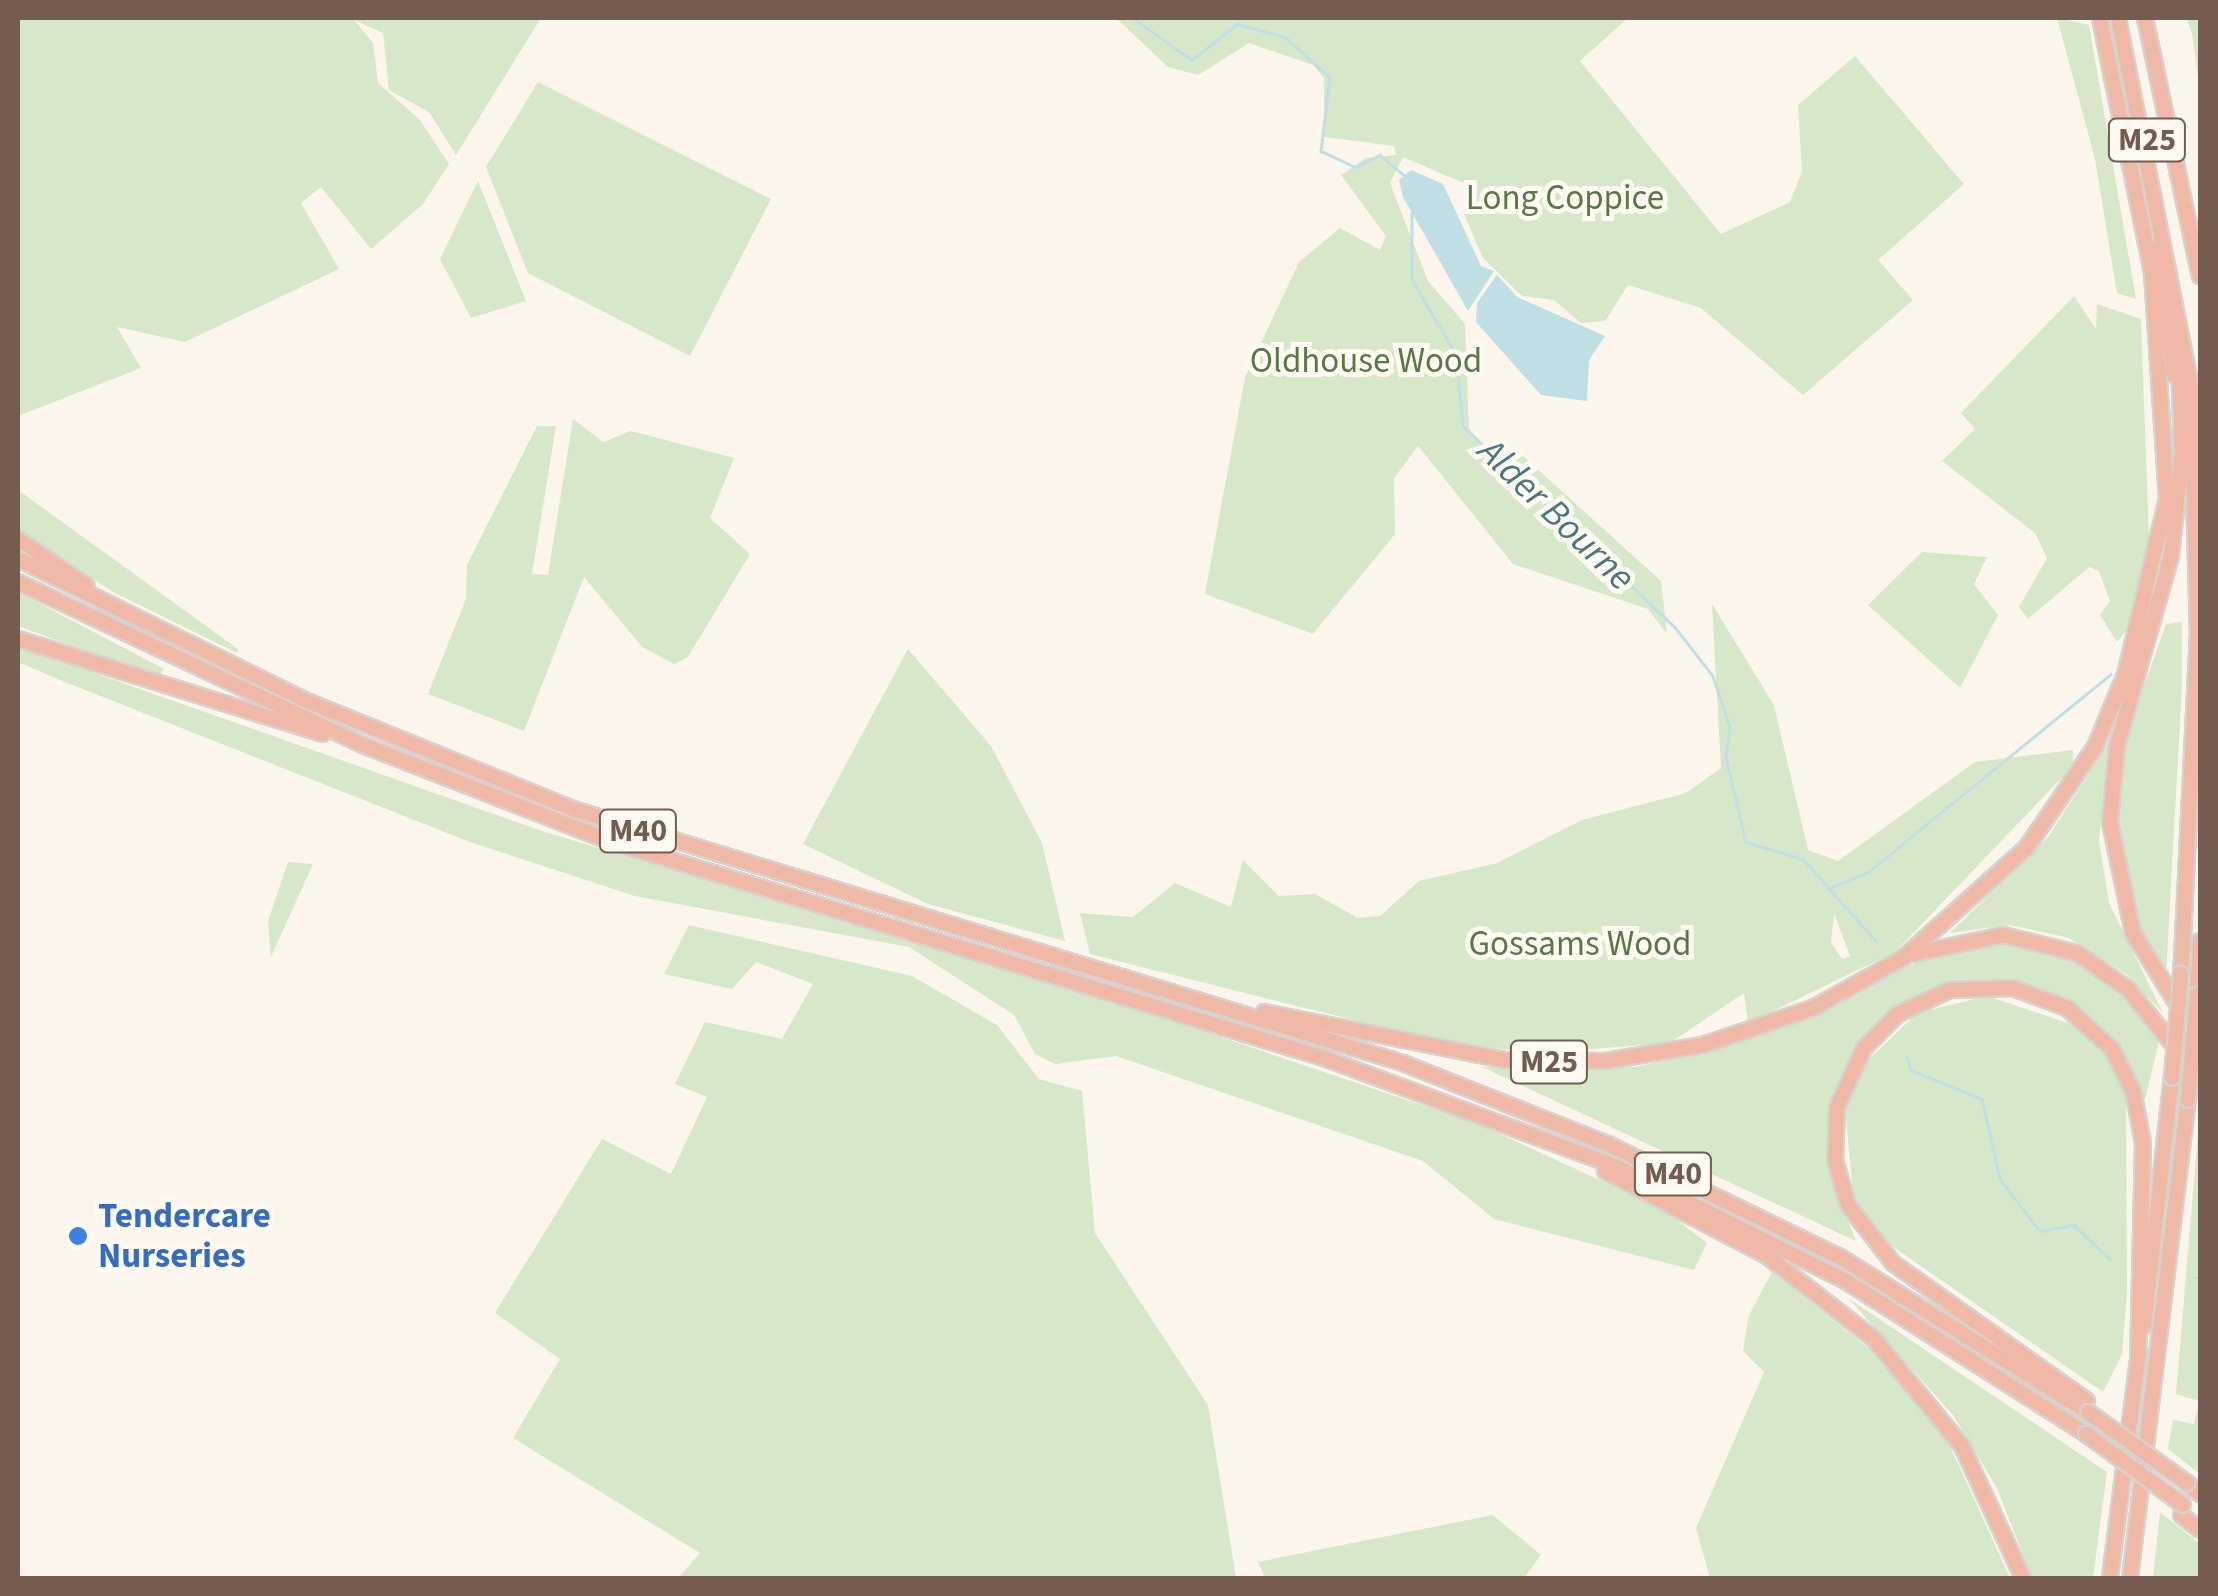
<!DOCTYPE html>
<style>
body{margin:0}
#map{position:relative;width:2218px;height:1596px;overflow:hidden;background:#fbf5eb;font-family:"Source Sans 3",sans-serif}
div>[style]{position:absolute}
.green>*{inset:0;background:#d7e8ca}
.water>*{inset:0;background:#c0dfe4}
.stream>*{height:2.5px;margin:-1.25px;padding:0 1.25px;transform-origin:1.25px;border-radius:1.25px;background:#c0dfe4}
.roads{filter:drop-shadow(2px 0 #d8d1ce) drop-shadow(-2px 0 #d8d1ce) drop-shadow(0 2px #d8d1ce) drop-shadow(0 -2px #d8d1ce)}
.highway>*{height:14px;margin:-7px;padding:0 7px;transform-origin:7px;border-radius:7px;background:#f0b9a7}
.bridges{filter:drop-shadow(2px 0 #d8d1ce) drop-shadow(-2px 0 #d8d1ce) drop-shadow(0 2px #d8d1ce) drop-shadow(0 -2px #d8d1ce)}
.highway-bridge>*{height:14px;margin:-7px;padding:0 7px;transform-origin:7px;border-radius:7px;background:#f0b9a7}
.dots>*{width:28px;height:28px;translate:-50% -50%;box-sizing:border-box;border:5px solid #fef9f1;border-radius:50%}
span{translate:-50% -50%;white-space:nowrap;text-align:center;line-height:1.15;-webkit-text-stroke:10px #fef9f1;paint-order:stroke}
.shield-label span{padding:2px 8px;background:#fef9f1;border:2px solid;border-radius:8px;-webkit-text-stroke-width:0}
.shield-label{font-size:32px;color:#745c50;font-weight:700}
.park-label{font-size:35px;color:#577948}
.shop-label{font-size:35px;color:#366cbe;font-weight:700}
.left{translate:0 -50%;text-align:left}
.water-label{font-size:38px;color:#47777f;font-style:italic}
.frame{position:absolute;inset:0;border:20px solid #745c50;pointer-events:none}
</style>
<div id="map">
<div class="green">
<div style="clip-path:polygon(18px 18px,541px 18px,456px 155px,429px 112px,389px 90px,383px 33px,354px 20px,373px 43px,378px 83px,420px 120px,449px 164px,423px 204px,371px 249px,321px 187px,301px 203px,339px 269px,185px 342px,117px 327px,141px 368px,18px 416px)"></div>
<div style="clip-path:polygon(1116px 18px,1628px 18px,1580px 61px,1721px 234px,1790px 202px,1802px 171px,1798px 105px,1855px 56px,1964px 184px,1878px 260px,1913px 300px,1803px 395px,1701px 308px,1628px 285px,1605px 321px,1581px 323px,1554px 300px,1522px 296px,1483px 258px,1464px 214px,1466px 184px,1403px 157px,1390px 183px,1428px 281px,1465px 324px,1469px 428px,1493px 468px,1514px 448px,1661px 581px,1667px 634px,1648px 609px,1513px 564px,1418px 446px,1394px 478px,1395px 534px,1313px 634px,1205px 594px,1245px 377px,1299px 262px,1340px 228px,1380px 250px,1386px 236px,1341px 175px,1366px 158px,1396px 155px,1394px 146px,1324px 137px,1324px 78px,1313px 65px,1249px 43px,1198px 75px,1168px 67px)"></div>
<div style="clip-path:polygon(2057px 18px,2089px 25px,2136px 299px,2117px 293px,2095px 159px)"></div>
<div style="clip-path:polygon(2187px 18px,2200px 18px,2200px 91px,2192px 34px)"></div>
<div style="clip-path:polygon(538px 82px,771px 199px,690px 356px,528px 273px,486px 167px)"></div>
<div style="clip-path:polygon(478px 181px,526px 301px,471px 318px,440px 259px)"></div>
<div style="clip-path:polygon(2074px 296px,2096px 329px,2097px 304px,2141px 319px,2149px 538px,2130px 626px,2117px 642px,2100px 615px,2110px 601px,2099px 571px,2089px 567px,2028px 619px,2019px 607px,2047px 558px,2035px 533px,1942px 461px,1975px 429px,1961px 413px)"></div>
<div style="clip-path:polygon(573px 419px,603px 442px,631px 431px,734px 458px,710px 518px,750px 554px,688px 657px,674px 664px,642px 647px,584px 577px,524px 731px,428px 694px,466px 599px,467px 565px,537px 426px,556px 426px,532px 574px,548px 575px)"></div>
<div style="clip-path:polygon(18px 490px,238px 649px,237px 653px,113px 592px,18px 529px)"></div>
<div style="clip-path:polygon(1922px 552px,1987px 557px,1974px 584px,1998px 615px,1960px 688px,1868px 605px)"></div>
<div style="clip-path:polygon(18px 592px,164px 669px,158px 678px,18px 626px)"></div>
<div style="clip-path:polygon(evenodd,1712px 604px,1774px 705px,1808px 850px,1838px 861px,1975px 762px,2073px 750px,2073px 766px,1895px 952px,1748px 1023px,1744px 993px,1670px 1043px,1537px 1053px,1445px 1043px,1090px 954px,1080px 913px,1133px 917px,1175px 883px,1231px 907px,1243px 860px,1279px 896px,1315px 894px,1358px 918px,1380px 916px,1419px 881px,1497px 863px,1582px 820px,1686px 793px,1721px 768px,1712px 604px,1834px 913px,1850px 956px,1842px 959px,1831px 942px,1834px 913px)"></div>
<div style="clip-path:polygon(2182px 622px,2182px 685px,2166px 976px,2135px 920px,2115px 823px,2127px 734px,2166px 624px)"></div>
<div style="clip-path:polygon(18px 646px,545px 832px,1129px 1006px,1478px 1124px,1663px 1209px,1707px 1243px,1694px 1270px,1494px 1219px,1423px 1161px,1116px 1056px,1055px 1064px,1035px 1054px,1014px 1015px,909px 947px,635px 896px,470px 842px,60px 680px,18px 662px)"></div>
<div style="clip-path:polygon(908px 649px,991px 746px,1042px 843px,1065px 941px,928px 904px,803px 844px)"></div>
<div style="clip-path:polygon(2108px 744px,2099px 841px,2109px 903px,2163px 1013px,2126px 974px,2069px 938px,2010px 925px,1950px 933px,2048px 837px)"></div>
<div style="clip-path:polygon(288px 862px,313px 864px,271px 957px,268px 921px)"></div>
<div style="clip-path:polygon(689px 925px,912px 976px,997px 1025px,1039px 1079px,1082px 1091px,1095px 1233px,1208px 1405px,1236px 1578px,678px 1578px,700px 1553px,513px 1438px,560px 1359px,495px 1313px,602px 1139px,671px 1174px,707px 1097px,675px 1084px,705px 1022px,782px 1039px,813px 984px,756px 962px,732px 989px,664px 974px)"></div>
<div style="clip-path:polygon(1991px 940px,2071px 956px,2126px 995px,2160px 1037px,2145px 1100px,2088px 1015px,2035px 988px,1975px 981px,1903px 1004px,1875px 1026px,1833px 1092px,1828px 1171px,1856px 1241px,1482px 1067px,1635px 1067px,1722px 1048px,1937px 953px)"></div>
<div style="clip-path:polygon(1987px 996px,2071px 1024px,2104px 1054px,2126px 1097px,2127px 1292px,2122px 1354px,2103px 1392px,1879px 1237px,1853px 1196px,1845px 1105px,1864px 1064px,1917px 1013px)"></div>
<div style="clip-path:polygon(2200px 1109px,2200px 1474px,2168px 1449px,2173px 1420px,2194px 1424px,2199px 1401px,2176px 1394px)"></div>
<div style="clip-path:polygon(1772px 1272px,1876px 1354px,1916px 1402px,1949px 1444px,2010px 1578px,1710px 1578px,1696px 1528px,1764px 1372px,1743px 1351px,1749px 1315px)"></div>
<div style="clip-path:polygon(1848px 1298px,2107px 1472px,2093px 1578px,2032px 1578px,1997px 1488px,1953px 1415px)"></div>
<div style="clip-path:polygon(2160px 1512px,2200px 1544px,2200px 1578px,2153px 1578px)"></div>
<div style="clip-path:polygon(1493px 1515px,1541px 1555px,1524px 1578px,1265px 1578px,1258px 1562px)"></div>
</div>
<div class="water">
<div style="clip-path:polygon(1411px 170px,1443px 184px,1481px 266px,1494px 271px,1468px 311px,1403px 197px,1399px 180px)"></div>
<div style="clip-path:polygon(1497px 275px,1517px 297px,1605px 336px,1589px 360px,1587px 401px,1541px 395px,1476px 322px,1477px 303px)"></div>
</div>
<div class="stream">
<div style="left:1133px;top:18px;width:72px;rotate:35.4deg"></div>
<div style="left:1192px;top:60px;width:58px;rotate:-38.7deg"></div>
<div style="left:1237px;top:24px;width:50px;rotate:15.2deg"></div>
<div style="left:1285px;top:37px;width:60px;rotate:41.6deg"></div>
<div style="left:1330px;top:77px;width:75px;rotate:96.9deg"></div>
<div style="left:1321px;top:151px;width:38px;rotate:25deg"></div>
<div style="left:1356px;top:167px;width:27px;rotate:-27deg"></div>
<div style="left:1380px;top:155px;width:33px;rotate:40deg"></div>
<div style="left:1412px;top:213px;width:67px;rotate:90deg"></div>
<div style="left:1412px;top:280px;width:86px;rotate:59.3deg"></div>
<div style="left:1456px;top:354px;width:72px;rotate:84.4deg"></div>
<div style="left:1463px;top:426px;width:291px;rotate:43.5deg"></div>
<div style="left:1674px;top:626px;width:63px;rotate:52deg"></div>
<div style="left:1713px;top:676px;width:54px;rotate:71.6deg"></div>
<div style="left:1730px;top:727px;width:30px;rotate:98deg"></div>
<div style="left:1726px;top:757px;width:87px;rotate:76.8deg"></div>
<div style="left:1746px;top:842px;width:59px;rotate:16.6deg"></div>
<div style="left:1803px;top:859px;width:111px;rotate:48.3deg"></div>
<div style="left:1828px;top:889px;width:43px;rotate:-23deg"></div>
<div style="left:1868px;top:872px;width:313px;rotate:-39.2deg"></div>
<div style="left:1907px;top:1057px;width:14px;rotate:73deg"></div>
<div style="left:1911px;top:1070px;width:77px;rotate:22.2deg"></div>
<div style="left:1982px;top:1099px;width:82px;rotate:77.3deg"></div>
<div style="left:2000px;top:1179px;width:66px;rotate:52.4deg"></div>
<div style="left:2040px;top:1231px;width:35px;rotate:-10deg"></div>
<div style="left:2074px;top:1225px;width:50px;rotate:43.4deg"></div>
<div style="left:2194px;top:1278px;width:6px"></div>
</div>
<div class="roads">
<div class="highway">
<div style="left:2118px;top:18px;width:375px;rotate:78.8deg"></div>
<div style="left:2191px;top:386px;width:245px;rotate:88.4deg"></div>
<div style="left:2198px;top:631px;width:342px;rotate:92.8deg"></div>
<div style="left:2145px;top:18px;width:264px;rotate:78deg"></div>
<div style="left:2159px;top:248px;width:128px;rotate:83.3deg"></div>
<div style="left:2179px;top:363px;width:90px;rotate:88.1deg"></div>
<div style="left:2182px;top:453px;width:104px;rotate:96.1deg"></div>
<div style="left:2171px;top:556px;width:198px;rotate:105.9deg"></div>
<div style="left:2117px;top:746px;width:76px;rotate:95.3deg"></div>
<div style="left:2110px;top:822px;width:113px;rotate:78.3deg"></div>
<div style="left:2133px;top:933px;width:127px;rotate:58.2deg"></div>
<div style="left:18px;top:539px;width:83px;rotate:34.3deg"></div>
<div style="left:18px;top:559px;width:317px;rotate:26.2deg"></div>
<div style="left:302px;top:699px;width:296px;rotate:22.1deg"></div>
<div style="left:576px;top:810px;width:865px;rotate:17.01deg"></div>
<div style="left:1403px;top:1063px;width:223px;rotate:21.6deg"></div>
<div style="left:1610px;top:1145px;width:256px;rotate:26deg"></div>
<div style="left:1840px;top:1257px;width:292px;rotate:32deg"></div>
<div style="left:18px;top:582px;width:382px;rotate:25.3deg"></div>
<div style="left:363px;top:745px;width:270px;rotate:21.3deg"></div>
<div style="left:615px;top:843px;width:741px;rotate:16.87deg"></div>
<div style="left:1324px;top:1058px;width:315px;rotate:20.4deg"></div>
<div style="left:1619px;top:1168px;width:254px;rotate:26.5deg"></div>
<div style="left:1846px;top:1281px;width:285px;rotate:32.5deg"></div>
<div style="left:18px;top:639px;width:319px;rotate:17.3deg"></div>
<div style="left:1913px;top:954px;width:92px;rotate:-11.9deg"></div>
<div style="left:2003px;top:935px;width:76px;rotate:13.7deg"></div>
<div style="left:2077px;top:953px;width:62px;rotate:35.2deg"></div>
<div style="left:2128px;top:989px;width:114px;rotate:51deg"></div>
<div style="left:2197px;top:994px;width:53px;rotate:-86.8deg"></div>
<div style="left:1264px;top:1012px;width:246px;rotate:11.3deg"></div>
<div style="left:1505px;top:1060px;width:100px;rotate:0.6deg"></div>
<div style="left:1605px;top:1061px;width:99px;rotate:-9.3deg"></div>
<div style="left:1703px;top:1045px;width:116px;rotate:-18.6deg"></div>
<div style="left:1813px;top:1008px;width:103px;rotate:-29.1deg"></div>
<div style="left:1903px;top:958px;width:166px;rotate:-41.8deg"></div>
<div style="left:2027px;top:847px;width:121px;rotate:-55.8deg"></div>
<div style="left:2095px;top:747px;width:78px;rotate:-67.4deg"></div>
<div style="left:2125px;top:675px;width:181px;rotate:-76.6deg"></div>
<div style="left:2167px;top:499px;width:227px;rotate:-93.8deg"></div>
<div style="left:2152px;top:272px;width:259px;rotate:-101.6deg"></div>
<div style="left:1605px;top:1171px;width:183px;rotate:27.7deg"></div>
<div style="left:1767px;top:1256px;width:135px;rotate:37.8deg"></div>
<div style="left:1874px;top:1339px;width:139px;rotate:50.6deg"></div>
<div style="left:1962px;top:1446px;width:145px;rotate:65.2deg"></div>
<div style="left:2144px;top:1326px;width:250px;rotate:-83.6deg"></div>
<div style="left:2087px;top:1401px;width:238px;rotate:-144.6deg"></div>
<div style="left:1893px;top:1263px;width:73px;rotate:-127.8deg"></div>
<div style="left:1848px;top:1205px;width:47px;rotate:-106.1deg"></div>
<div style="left:1835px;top:1160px;width:52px;rotate:-87.8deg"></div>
<div style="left:1837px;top:1108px;width:66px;rotate:-65.8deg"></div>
<div style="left:1864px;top:1048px;width:48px;rotate:-45deg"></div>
<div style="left:1898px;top:1014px;width:57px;rotate:-24.8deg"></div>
<div style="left:1950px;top:990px;width:63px;rotate:-1.8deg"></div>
<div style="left:2013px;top:988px;width:58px;rotate:20.3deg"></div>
<div style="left:2067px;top:1008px;width:61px;rotate:42.3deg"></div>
<div style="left:2112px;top:1049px;width:47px;rotate:63.4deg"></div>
<div style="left:2133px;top:1091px;width:53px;rotate:79.1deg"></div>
<div style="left:2143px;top:1143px;width:214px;rotate:91.3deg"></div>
<div style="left:2187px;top:1483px;width:17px;rotate:40deg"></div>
<div style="left:2181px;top:1515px;width:24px;rotate:38deg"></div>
<div style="left:2110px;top:1578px;width:228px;rotate:-82.7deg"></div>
<div style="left:2130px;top:1578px;width:482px;rotate:-83.1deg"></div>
</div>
</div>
<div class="bridges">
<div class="highway-bridge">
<div style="left:2172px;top:1078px;width:105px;rotate:-85.1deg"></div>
<div style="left:2188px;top:1100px;width:106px;rotate:-85.1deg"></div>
<div style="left:2088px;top:1412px;width:122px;rotate:35.6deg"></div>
<div style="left:2086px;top:1434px;width:120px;rotate:36.2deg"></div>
</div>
</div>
<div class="dots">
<div style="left:78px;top:1236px;background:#3f7fe0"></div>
</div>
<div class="shield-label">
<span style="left:2147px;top:140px">M25</span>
<span style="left:638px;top:831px">M40</span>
<span style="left:1549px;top:1062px">M25</span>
<span style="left:1673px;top:1174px">M40</span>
</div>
<div class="park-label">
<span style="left:1565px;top:198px">Long Coppice</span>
<span style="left:1366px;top:361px">Oldhouse Wood</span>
<span style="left:1580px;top:944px">Gossams Wood</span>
</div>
<div class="shop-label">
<span class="left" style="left:98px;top:1236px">Tendercare<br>Nurseries</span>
</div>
<div class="water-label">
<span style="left:1556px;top:515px;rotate:44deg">Alder Bourne</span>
</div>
<div class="frame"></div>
</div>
